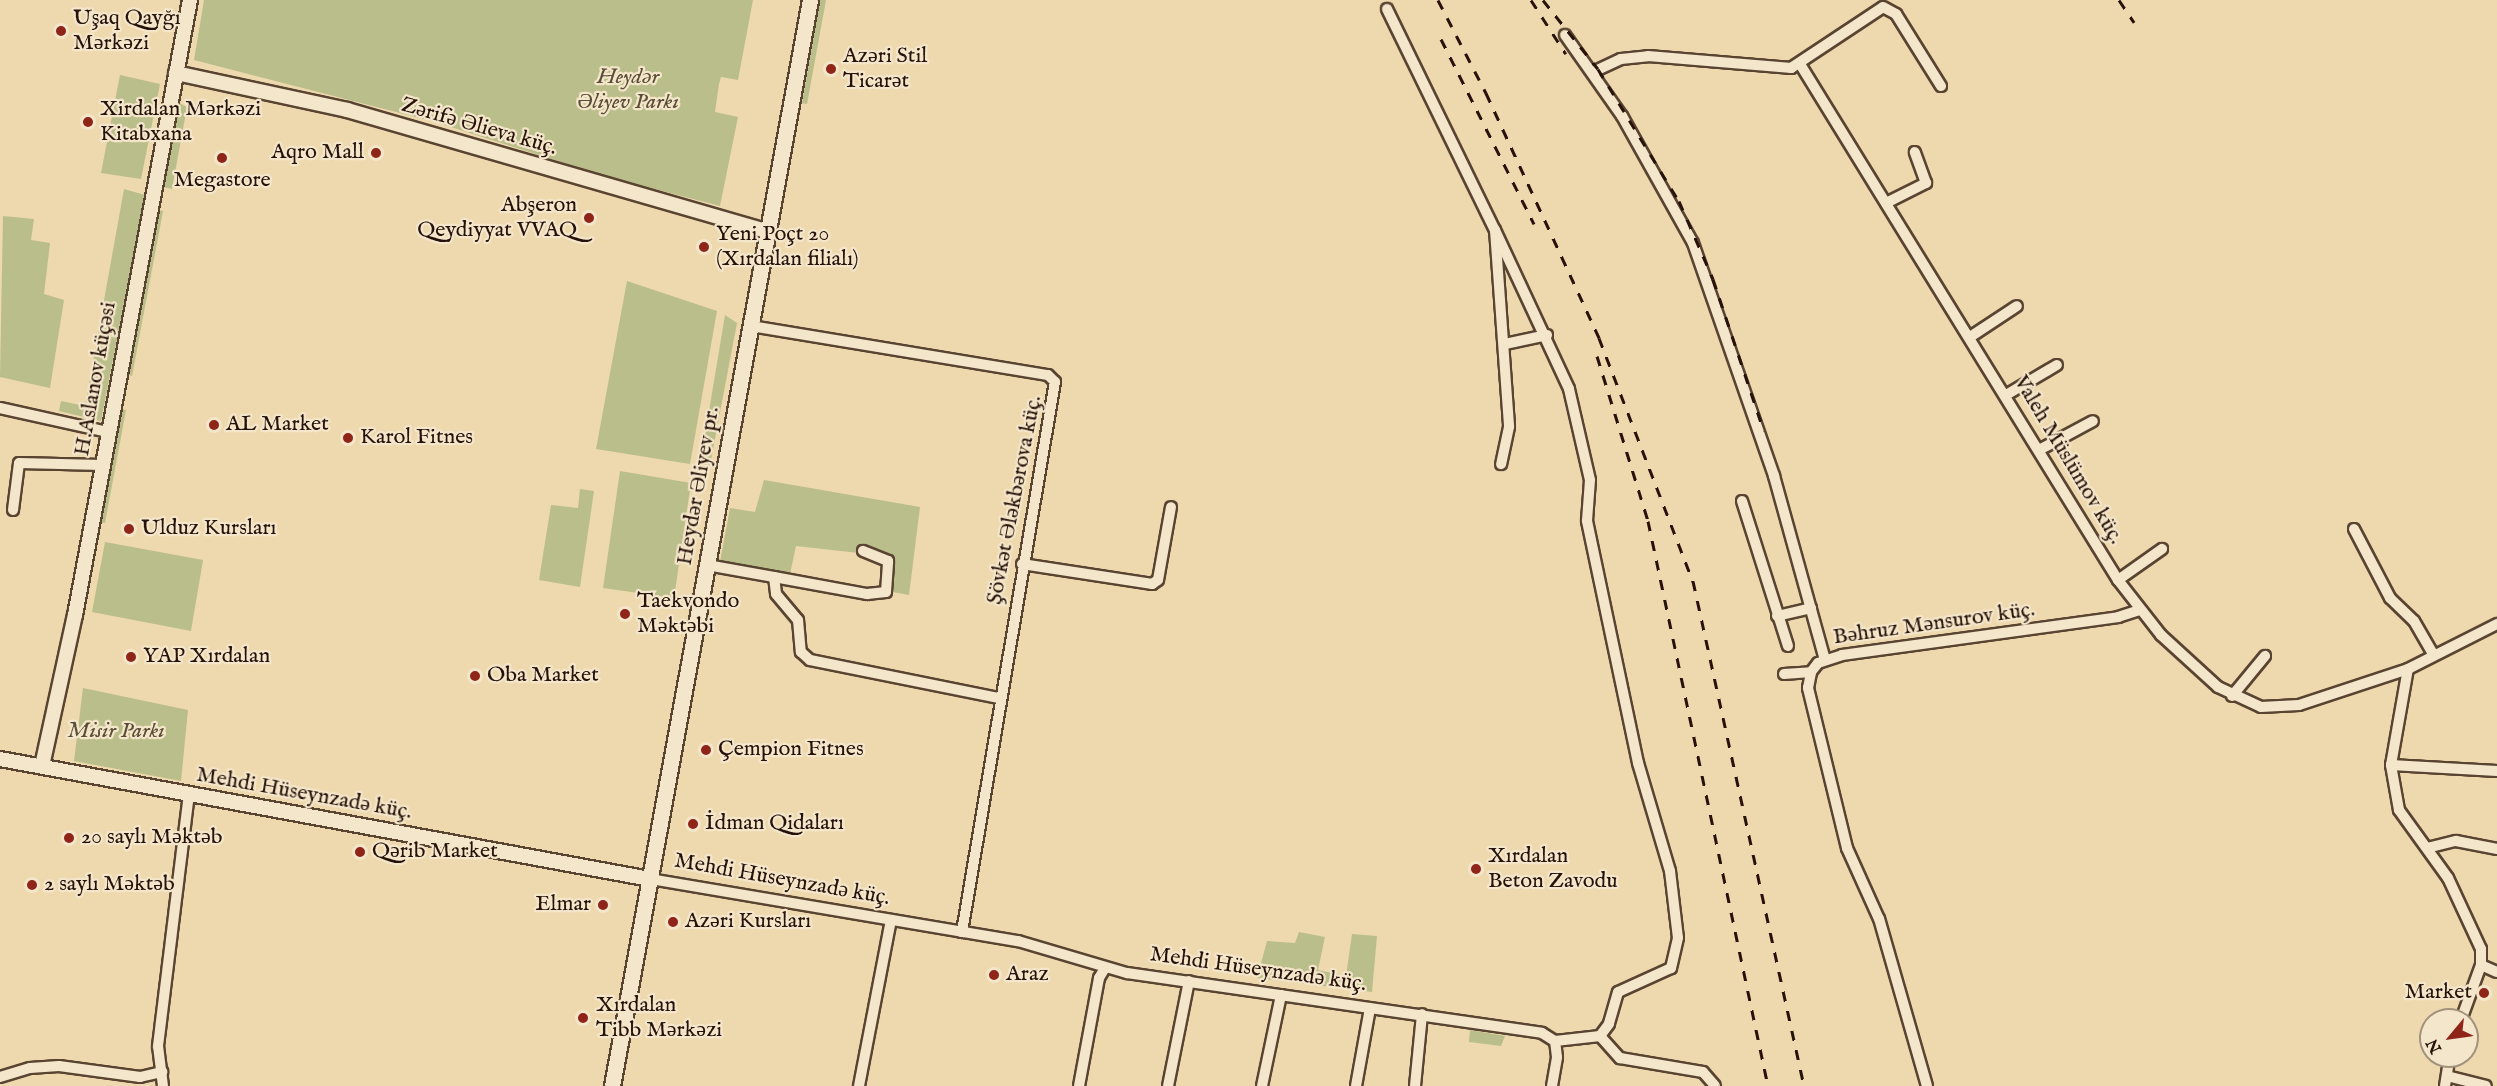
<!DOCTYPE html>
<meta charset="utf-8">
<style>
body{margin:0}
#map{position:relative;width:2497px;height:1086px;overflow:hidden;background:#eed8ae;font-family:"IM FELL English",serif}
div>[style]{position:absolute}
.green>*{inset:0;background:#babe8a}
.roads{filter:drop-shadow(2px 0 #594432) drop-shadow(-2px 0 #594432) drop-shadow(0 2px #594432) drop-shadow(0 -2px #594432)}
.minor>*{height:10px;margin:-5px;padding:0 5px;transform-origin:5px;border-radius:5px;background:#f4e6ca}
.tertiary>*{height:14px;margin:-7px;padding:0 7px;transform-origin:7px;border-radius:7px;background:#f4e6ca}
.secondary>*{height:15px;margin:-7.5px;padding:0 7.5px;transform-origin:7.5px;border-radius:7.5px;background:#f4e6ca}
.rail>*{height:3px;margin-top:-1.5px;transform-origin:0;background:repeating-linear-gradient(90deg,#271209 0 10px,transparent 0 20px)}
.dots>*{width:16px;height:16px;translate:-50% -50%;box-sizing:border-box;border:3px solid #f4e6ca;border-radius:50%}
span{translate:-50% -50%;white-space:nowrap;text-align:center;line-height:1.15;-webkit-text-stroke:4.5px #f4e6ca;paint-order:stroke}
.poi-label{font-size:22px;color:#271209}
.left{translate:0 -50%;text-align:left}
.right{translate:-100% -50%;text-align:right}
.park-label{font-size:22px;color:#5a4e36;font-style:italic}
.street-label{font-size:22px;color:#271209}
.north{position:absolute;left:2419px;top:1008px;width:60px;height:60px;box-sizing:border-box;background:#f4e6ca;border:2px solid #a2917d;border-radius:50%;rotate:241deg;font-size:16px;font-weight:700;line-height:24px;text-align:center;color:#271209}
.north::after{content:'';display:block;margin:auto;width:21px;height:27px;background:#8f2418;clip-path:polygon(50% 0,100% 100%,50% 72%,0 100%)}
</style>
<div id="map">
<div class="green">
<div style="clip-path:polygon(204px 0,753px 0,738px 80px,721px 77px,719px 84px,715px 112px,738px 117px,720px 206px,605px 176px,435px 122px,194px 60px)"></div>
<div style="clip-path:polygon(820px 0,826px 0,807px 104px,802px 103px)"></div>
<div style="clip-path:polygon(120px 75px,160px 84px,141px 179px,101px 173px)"></div>
<div style="clip-path:polygon(179px 103px,187px 107px,172px 189px,163px 187px)"></div>
<div style="clip-path:polygon(124px 189px,145px 195px,101px 421px,59px 411px,61px 401px,85px 406px)"></div>
<div style="clip-path:polygon(157px 210px,163px 211px,132px 376px,126px 374px)"></div>
<div style="clip-path:polygon(3px 216px,34px 219px,31px 240px,50px 243px,44px 294px,64px 300px,50px 388px,0 377px)"></div>
<div style="clip-path:polygon(627px 281px,717px 311px,690px 464px,596px 449px)"></div>
<div style="clip-path:polygon(725px 315px,737px 323px,710px 465px,700px 465px)"></div>
<div style="clip-path:polygon(120px 409px,126px 410px,105px 523px,99px 522px)"></div>
<div style="clip-path:polygon(620px 471px,691px 483px,674px 598px,603px 588px)"></div>
<div style="clip-path:polygon(764px 480px,920px 507px,909px 595px,882px 590px,886px 556px,796px 546px,790px 574px,720px 562px,730px 508px,755px 512px)"></div>
<div style="clip-path:polygon(580px 489px,594px 491px,580px 587px,539px 580px,551px 505px,578px 508px)"></div>
<div style="clip-path:polygon(105px 542px,203px 560px,191px 631px,92px 612px)"></div>
<div style="clip-path:polygon(83px 688px,188px 710px,181px 781px,74px 761px)"></div>
<div style="clip-path:polygon(1299px 932px,1325px 937px,1318px 970px,1346px 976px,1352px 934px,1377px 936px,1372px 992px,1257px 978px,1267px 941px,1295px 943px)"></div>
<div style="clip-path:polygon(1470px 1030px,1505px 1036px,1501px 1046px,1469px 1042px)"></div>
</div>
<div class="roads">
<div class="minor">
<div style="left:1387px;top:9px;width:246px;rotate:64deg"></div>
<div style="left:1495px;top:230px;width:197px;rotate:85.9deg"></div>
<div style="left:1509px;top:427px;width:38px;rotate:102deg"></div>
<div style="left:1565px;top:35px;width:99px;rotate:54.9deg"></div>
<div style="left:1622px;top:116px;width:145px;rotate:60.8deg"></div>
<div style="left:1693px;top:243px;width:247px;rotate:70.8deg"></div>
<div style="left:1774px;top:476px;width:191px;rotate:74.5deg"></div>
<div style="left:1800px;top:64px;width:606px;rotate:58.36deg"></div>
<div style="left:2118px;top:580px;width:70px;rotate:52deg"></div>
<div style="left:2161px;top:635px;width:77px;rotate:42.4deg"></div>
<div style="left:2218px;top:687px;width:47px;rotate:24.9deg"></div>
<div style="left:2261px;top:707px;width:38px;rotate:-3deg"></div>
<div style="left:2299px;top:705px;width:115px;rotate:-18.3deg"></div>
<div style="left:1593px;top:72px;width:31px;rotate:-25deg"></div>
<div style="left:1621px;top:59px;width:27px;rotate:-6deg"></div>
<div style="left:1648px;top:56px;width:144px;rotate:4.8deg"></div>
<div style="left:1791px;top:68px;width:110px;rotate:-33.5deg"></div>
<div style="left:1883px;top:7px;width:15px;rotate:28deg"></div>
<div style="left:1896px;top:14px;width:85px;rotate:58deg"></div>
<div style="left:1886px;top:203px;width:45px;rotate:-26.6deg"></div>
<div style="left:1926px;top:183px;width:33px;rotate:-110deg"></div>
<div style="left:1495px;top:230px;width:175px;rotate:65deg"></div>
<div style="left:1569px;top:389px;width:93px;rotate:77deg"></div>
<div style="left:1590px;top:480px;width:41px;rotate:94.2deg"></div>
<div style="left:1587px;top:521px;width:247px;rotate:78.1deg"></div>
<div style="left:1638px;top:763px;width:113px;rotate:73.5deg"></div>
<div style="left:1670px;top:871px;width:67px;rotate:83.2deg"></div>
<div style="left:1678px;top:938px;width:31px;rotate:103deg"></div>
<div style="left:1671px;top:968px;width:58px;rotate:155.6deg"></div>
<div style="left:1618px;top:992px;width:33px;rotate:106deg"></div>
<div style="left:1609px;top:1024px;width:15px;rotate:127deg"></div>
<div style="left:1600px;top:1036px;width:45px;rotate:173.7deg"></div>
<div style="left:751px;top:326px;width:301px;rotate:9.4deg"></div>
<div style="left:1048px;top:375px;width:10px;rotate:45deg"></div>
<div style="left:1055px;top:382px;width:558px;rotate:99.6deg"></div>
<div style="left:1970px;top:337px;width:56px;rotate:-33.4deg"></div>
<div style="left:1505px;top:344px;width:43px;rotate:-12.1deg"></div>
<div style="left:2006px;top:395px;width:59px;rotate:-30.5deg"></div>
<div style="left:0;top:408px;width:111px;rotate:12.5deg"></div>
<div style="left:2039px;top:450px;width:61px;rotate:-28.2deg"></div>
<div style="left:1742px;top:501px;width:152px;rotate:72.4deg"></div>
<div style="left:13px;top:510px;width:47px;rotate:-82.7deg"></div>
<div style="left:19px;top:463px;width:83px;rotate:1.4deg"></div>
<div style="left:2354px;top:529px;width:78px;rotate:62.4deg"></div>
<div style="left:2390px;top:598px;width:33px;rotate:44deg"></div>
<div style="left:2414px;top:621px;width:39px;rotate:60deg"></div>
<div style="left:1022px;top:564px;width:132px;rotate:8.7deg"></div>
<div style="left:1152px;top:584px;width:7px;rotate:-34deg"></div>
<div style="left:1158px;top:580px;width:74px;rotate:-79.9deg"></div>
<div style="left:707px;top:565px;width:68px;rotate:10.2deg"></div>
<div style="left:774px;top:577px;width:17px;rotate:83deg"></div>
<div style="left:776px;top:594px;width:34px;rotate:50deg"></div>
<div style="left:798px;top:620px;width:32px;rotate:85deg"></div>
<div style="left:801px;top:652px;width:12px;rotate:42deg"></div>
<div style="left:810px;top:660px;width:193px;rotate:11.4deg"></div>
<div style="left:774px;top:577px;width:95px;rotate:10.4deg"></div>
<div style="left:867px;top:594px;width:19px;rotate:-6deg"></div>
<div style="left:886px;top:592px;width:31px;rotate:-86deg"></div>
<div style="left:888px;top:561px;width:27px;rotate:-158deg"></div>
<div style="left:2118px;top:580px;width:54px;rotate:-35.2deg"></div>
<div style="left:1777px;top:616px;width:35px;rotate:-13deg"></div>
<div style="left:1784px;top:674px;width:27px;rotate:-4deg"></div>
<div style="left:2232px;top:696px;width:52px;rotate:-50.5deg"></div>
<div style="left:2391px;top:765px;width:106px;rotate:3.2deg"></div>
<div style="left:2427px;top:848px;width:30px;rotate:-14deg"></div>
<div style="left:2456px;top:841px;width:42px;rotate:11deg"></div>
<div style="left:650px;top:879px;width:373px;rotate:9.6deg"></div>
<div style="left:1018px;top:941px;width:114px;rotate:16.4deg"></div>
<div style="left:1127px;top:973px;width:419px;rotate:8.2deg"></div>
<div style="left:1542px;top:1033px;width:15px;rotate:32deg"></div>
<div style="left:2481px;top:965px;width:17px;rotate:24deg"></div>
<div style="left:2461px;top:1020px;width:59px;rotate:-70deg"></div>
<div style="left:2481px;top:965px;width:16px;rotate:-90deg"></div>
<div style="left:2481px;top:949px;width:78px;rotate:-114.9deg"></div>
<div style="left:2448px;top:878px;width:84px;rotate:-125.8deg"></div>
<div style="left:2399px;top:810px;width:46px;rotate:-100.1deg"></div>
<div style="left:2391px;top:765px;width:97px;rotate:-80deg"></div>
<div style="left:2408px;top:669px;width:100px;rotate:-26.8deg"></div>
<div style="left:1600px;top:1036px;width:30px;rotate:48deg"></div>
<div style="left:1620px;top:1058px;width:84px;rotate:9.6deg"></div>
<div style="left:1703px;top:1072px;width:18px;rotate:49deg"></div>
<div style="left:2447px;top:1076px;width:40px;rotate:14.4deg"></div>
<div style="left:0;top:1077px;width:31px;rotate:-17deg"></div>
<div style="left:30px;top:1068px;width:29px;rotate:-4deg"></div>
<div style="left:59px;top:1066px;width:82px;rotate:7.7deg"></div>
<div style="left:140px;top:1077px;width:23px;rotate:-13deg"></div>
<div style="left:163px;top:1086px;width:40px;rotate:-97.1deg"></div>
<div style="left:158px;top:1046px;width:254px;rotate:-83deg"></div>
<div style="left:859px;top:1086px;width:169px;rotate:-79.1deg"></div>
<div style="left:1079px;top:1086px;width:110px;rotate:-79.5deg"></div>
<div style="left:1099px;top:978px;width:12px;rotate:-59deg"></div>
<div style="left:1168px;top:1086px;width:107px;rotate:-78.7deg"></div>
<div style="left:1262px;top:1086px;width:93px;rotate:-78.2deg"></div>
<div style="left:1356px;top:1086px;width:79px;rotate:-79.8deg"></div>
<div style="left:1415px;top:1086px;width:72px;rotate:-84.4deg"></div>
<div style="left:1552px;top:1086px;width:29px;rotate:-80deg"></div>
<div style="left:1557px;top:1057px;width:16px;rotate:-97deg"></div>
<div style="left:1927px;top:1086px;width:174px;rotate:-106deg"></div>
<div style="left:1879px;top:919px;width:78px;rotate:-114.3deg"></div>
<div style="left:1847px;top:848px;width:165px;rotate:-103.7deg"></div>
<div style="left:1808px;top:688px;width:16px;rotate:-79deg"></div>
<div style="left:1811px;top:672px;width:11px;rotate:-52deg"></div>
<div style="left:1818px;top:663px;width:25px;rotate:-18deg"></div>
<div style="left:1842px;top:655px;width:279px;rotate:-7.8deg"></div>
<div style="left:2118px;top:617px;width:22px;rotate:-18deg"></div>
<div style="left:2445px;top:1086px;width:30px;rotate:-81deg"></div>
</div>
<div class="tertiary">
<div style="left:176px;top:73px;width:175px;rotate:12.2deg"></div>
<div style="left:347px;top:110px;width:437px;rotate:16.1deg"></div>
<div style="left:0;top:759px;width:661px;rotate:10.46deg"></div>
<div style="left:42px;top:766px;width:155px;rotate:-77.7deg"></div>
<div style="left:75px;top:615px;width:626px;rotate:-79.41deg"></div>
</div>
<div class="secondary">
<div style="left:612px;top:1086px;width:1104px;rotate:-79.67deg"></div>
</div>
</div>
<div class="rail">
<div style="left:1438px;top:0;width:105px;rotate:62.7deg"></div>
<div style="left:1486px;top:93px;width:270px;rotate:65.2deg"></div>
<div style="left:1599px;top:338px;width:261px;rotate:68.9deg"></div>
<div style="left:1693px;top:581px;width:517px;rotate:77.6deg"></div>
<div style="left:1531px;top:0;width:64px;rotate:57.1deg"></div>
<div style="left:1543px;top:0;width:88px;rotate:51.4deg"></div>
<div style="left:1598px;top:69px;width:155px;rotate:58.5deg"></div>
<div style="left:1679px;top:201px;width:85px;rotate:66.4deg"></div>
<div style="left:1713px;top:279px;width:160px;rotate:71.5deg"></div>
<div style="left:2119px;top:0;width:27px;rotate:56deg"></div>
<div style="left:1441px;top:39px;width:207px;rotate:63.3deg"></div>
<div style="left:1597px;top:356px;width:173px;rotate:72.8deg"></div>
<div style="left:1648px;top:521px;width:578px;rotate:78.01deg"></div>
</div>
<div class="dots">
<div style="left:61px;top:31px;background:#8f2418"></div>
<div style="left:831px;top:69px;background:#8f2418"></div>
<div style="left:88px;top:122px;background:#8f2418"></div>
<div style="left:376px;top:153px;background:#8f2418"></div>
<div style="left:222px;top:158px;background:#8f2418"></div>
<div style="left:589px;top:218px;background:#8f2418"></div>
<div style="left:704px;top:247px;background:#8f2418"></div>
<div style="left:214px;top:425px;background:#8f2418"></div>
<div style="left:348px;top:438px;background:#8f2418"></div>
<div style="left:129px;top:529px;background:#8f2418"></div>
<div style="left:625px;top:614px;background:#8f2418"></div>
<div style="left:131px;top:657px;background:#8f2418"></div>
<div style="left:475px;top:676px;background:#8f2418"></div>
<div style="left:706px;top:750px;background:#8f2418"></div>
<div style="left:693px;top:824px;background:#8f2418"></div>
<div style="left:69px;top:838px;background:#8f2418"></div>
<div style="left:360px;top:852px;background:#8f2418"></div>
<div style="left:1476px;top:869px;background:#8f2418"></div>
<div style="left:32px;top:885px;background:#8f2418"></div>
<div style="left:603px;top:905px;background:#8f2418"></div>
<div style="left:673px;top:922px;background:#8f2418"></div>
<div style="left:994px;top:975px;background:#8f2418"></div>
<div style="left:2484px;top:993px;background:#8f2418"></div>
<div style="left:583px;top:1018px;background:#8f2418"></div>
</div>
<div class="poi-label">
<span class="left" style="left:73px;top:31px">Uşaq Qayğı<br>Mərkəzi</span>
<span class="left" style="left:843px;top:69px">Azəri Stil<br>Ticarət</span>
<span class="left" style="left:100px;top:122px">Xirdalan Mərkəzi<br>Kitabxana</span>
<span class="right" style="left:364px;top:153px">Aqro Mall</span>
<span style="left:222px;top:181px">Megastore</span>
<span class="right" style="left:577px;top:218px">Abşeron<br>Qeydiyyat VVAQ</span>
<span class="left" style="left:716px;top:247px">Yeni Poçt 20<br>(Xırdalan filialı)</span>
<span class="left" style="left:226px;top:425px">AL Market</span>
<span class="left" style="left:360px;top:438px">Karol Fitnes</span>
<span class="left" style="left:141px;top:529px">Ulduz Kursları</span>
<span class="left" style="left:637px;top:614px">Taekvondo<br>Məktəbi</span>
<span class="left" style="left:143px;top:657px">YAP Xırdalan</span>
<span class="left" style="left:487px;top:676px">Oba Market</span>
<span class="left" style="left:718px;top:750px">Çempion Fitnes</span>
<span class="left" style="left:705px;top:824px">İdman Qidaları</span>
<span class="left" style="left:81px;top:838px">20 saylı Məktəb</span>
<span class="left" style="left:372px;top:852px">Qərib Market</span>
<span class="left" style="left:1488px;top:869px">Xırdalan<br>Beton Zavodu</span>
<span class="left" style="left:44px;top:885px">2 saylı Məktəb</span>
<span class="right" style="left:591px;top:905px">Elmar</span>
<span class="left" style="left:685px;top:922px">Azəri Kursları</span>
<span class="left" style="left:1006px;top:975px">Araz</span>
<span class="right" style="left:2472px;top:993px">Market</span>
<span class="left" style="left:596px;top:1018px">Xırdalan<br>Tibb Mərkəzi</span>
</div>
<div class="park-label">
<span style="left:628px;top:90px">Heydər<br>Əliyev Parkı</span>
<span style="left:116px;top:732px">Misir Parkı</span>
</div>
<div class="street-label">
<span style="left:479px;top:127px;rotate:16deg">Zərifə Əlieva küç.</span>
<span style="left:96px;top:379px;rotate:-80deg">H.Aslanov küçəsi</span>
<span style="left:2068px;top:460px;rotate:59deg">Valeh Müslümov küç.</span>
<span style="left:699px;top:486px;rotate:-80deg">Heydər Əliyev pr.</span>
<span style="left:1015px;top:500px;rotate:-79deg">Şövkət Ələkbərova küç.</span>
<span style="left:1934px;top:624px;rotate:-8deg">Bəhruz Mənsurov küç.</span>
<span style="left:304px;top:794px;rotate:10deg">Mehdi Hüseynzadə küç.</span>
<span style="left:782px;top:880px;rotate:10deg">Mehdi Hüseynzadə küç.</span>
<span style="left:1258px;top:970px;rotate:8deg">Mehdi Hüseynzadə küç.</span>
</div>
<div class="north">N</div>
</div>
